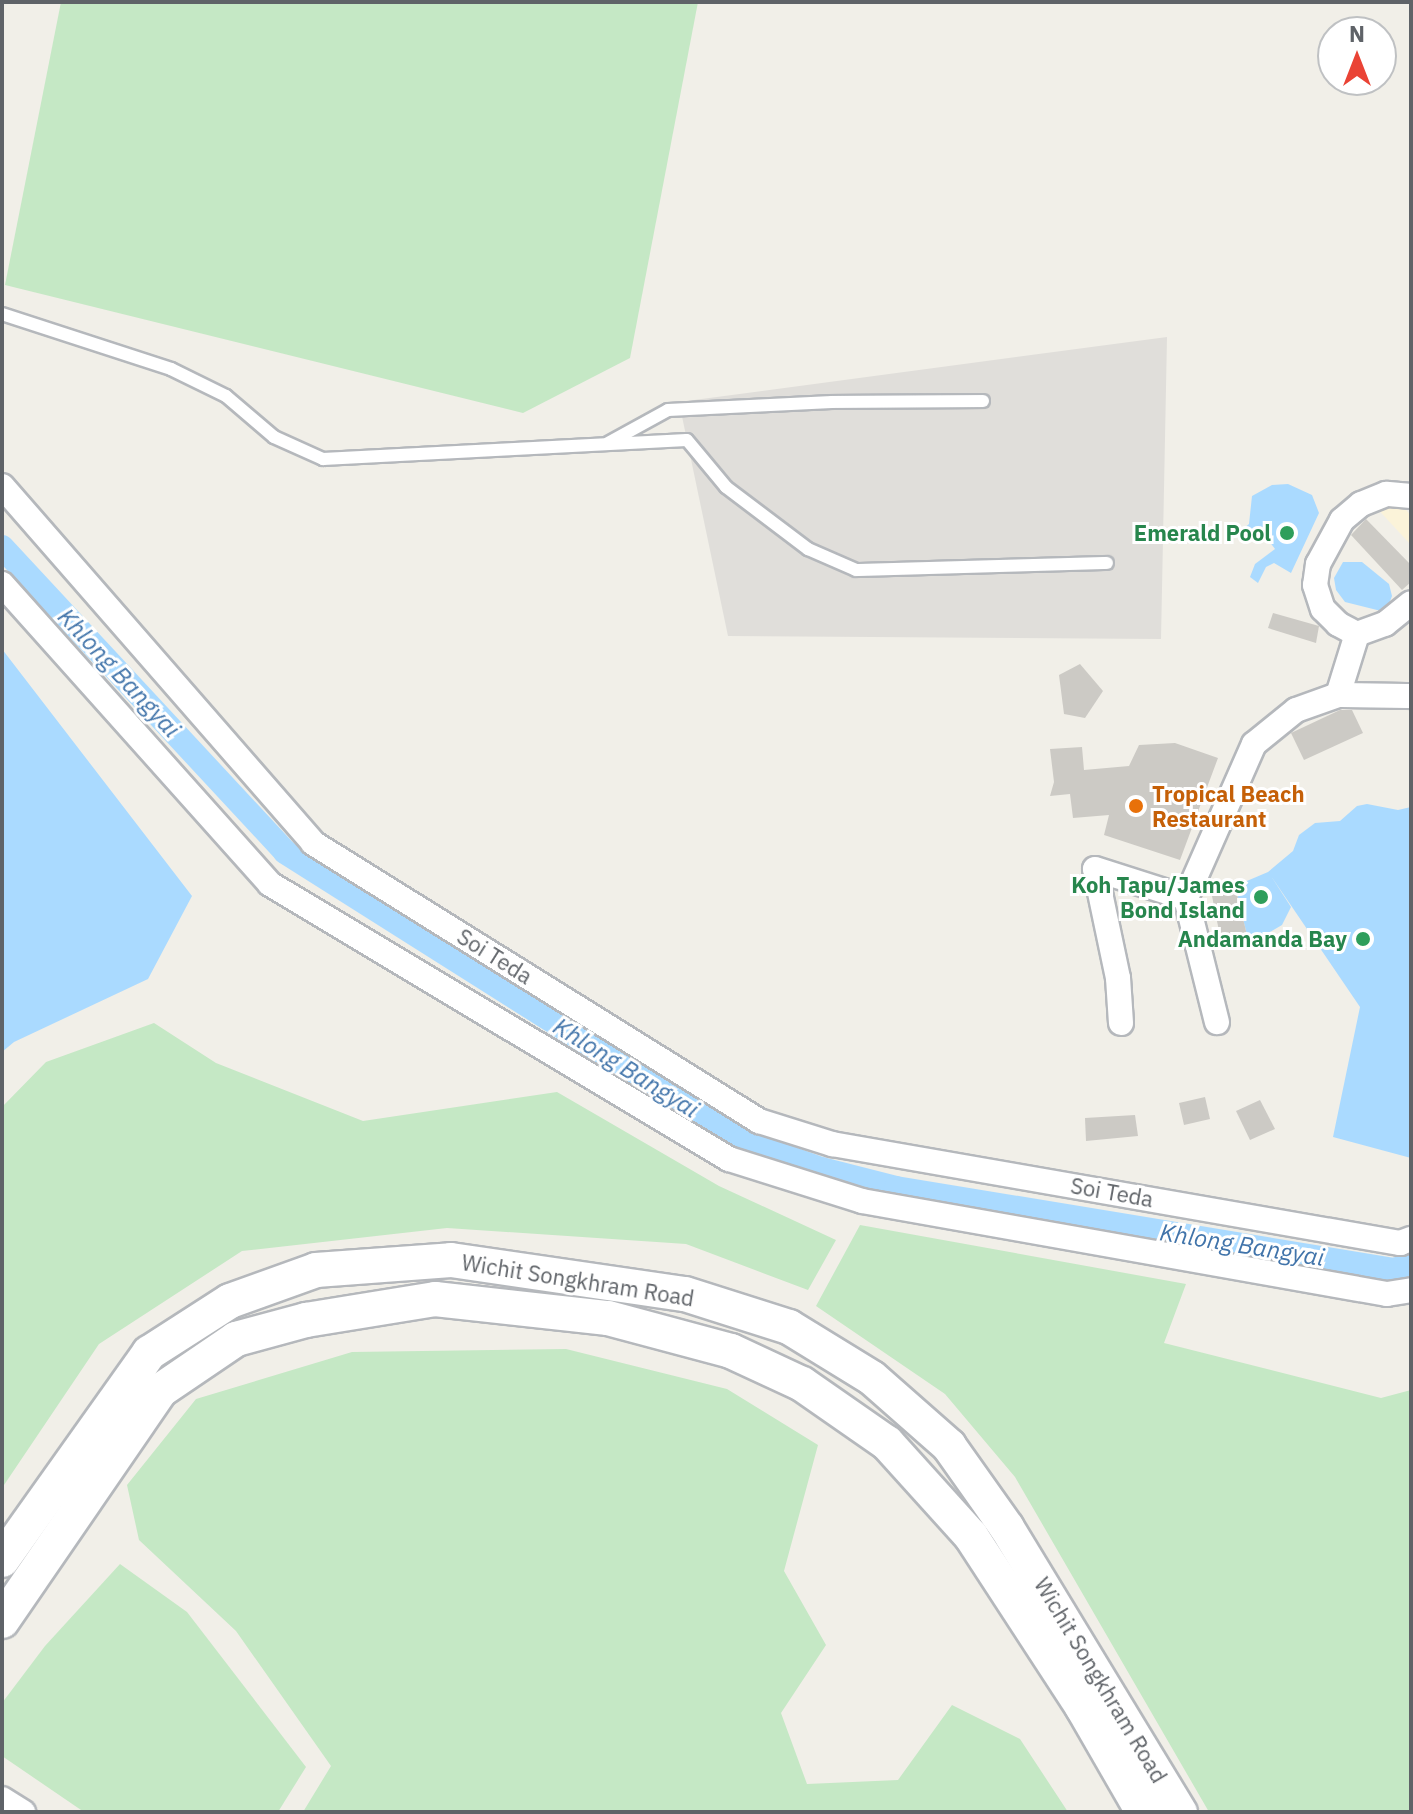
<!DOCTYPE html>
<style>
body{margin:0}
#map{position:relative;width:1413px;height:1814px;overflow:hidden;background:#f1efe8;font-family:"IBM Plex Sans",sans-serif}
div>[style]{position:absolute}
.industrial>*{inset:0;background:#e0deda}
.green>*{inset:0;background:#c5e8c5}
.sand>*{inset:0;background:#fbf3d9}
.water>*{inset:0;background:#aadaff}
.canal>*{height:24px;margin:-12px;padding:0 12px;transform-origin:12px;border-radius:12px;background:#aadaff}
.building>*{inset:0;background:#cccac5}
.roads{filter:drop-shadow(2px 0 #b5b8bc) drop-shadow(-2px 0 #b5b8bc) drop-shadow(0 2px #b5b8bc) drop-shadow(0 -2px #b5b8bc)}
.lane>*{height:12px;margin:-6px;padding:0 6px;transform-origin:6px;border-radius:6px;background:#fff}
.street>*{height:24px;margin:-12px;padding:0 12px;transform-origin:12px;border-radius:12px;background:#fff}
.secondary>*{height:34px;margin:-17px;padding:0 17px;transform-origin:17px;border-radius:17px;background:#fff}
.dots>*{width:22px;height:22px;translate:-50% -50%;box-sizing:border-box;border:4px solid #fff;border-radius:50%}
span{translate:-50% -50%;white-space:nowrap;text-align:center;line-height:1.15;-webkit-text-stroke:6px #fff;paint-order:stroke}
.leisure-label{font-size:22px;color:#27864d;font-weight:700}
.right{translate:-100% -50%;text-align:right}
.food-label{font-size:22px;color:#c56008;font-weight:700}
.left{translate:0 -50%;text-align:left}
.street-label{font-size:22px;color:#5f6368}
.water-label{font-size:24px;color:#4174aa;font-style:italic}
.frame{position:absolute;inset:0;border:4px solid #5f6368;pointer-events:none}
.north{position:absolute;left:1317px;top:16px;width:80px;height:80px;box-sizing:border-box;background:#fff;border:2px solid #bfc1c3;border-radius:50%;rotate:0deg;font-size:22px;font-weight:700;line-height:32px;text-align:center;color:#5f6368}
.north::after{content:'';display:block;margin:auto;width:28px;height:36px;background:#ea4335;clip-path:polygon(50% 0,100% 100%,50% 72%,0 100%)}
</style>
<div id="map">
<div class="industrial">
<div style="clip-path:polygon(1167px 337px,1161px 639px,728px 636px,679px 402px)"></div>
</div>
<div class="green">
<div style="clip-path:polygon(61px 2px,698px 2px,630px 358px,523px 413px,5px 285px)"></div>
<div style="clip-path:polygon(154px 1023px,216px 1063px,363px 1121px,557px 1092px,719px 1186px,836px 1240px,808px 1290px,686px 1244px,447px 1228px,242px 1251px,99px 1344px,2px 1488px,2px 1107px,46px 1062px)"></div>
<div style="clip-path:polygon(860px 1225px,1186px 1284px,1164px 1343px,1381px 1398px,1411px 1390px,1411px 1812px,1209px 1812px,1015px 1477px,945px 1394px,816px 1306px)"></div>
<div style="clip-path:polygon(566px 1349px,727px 1389px,818px 1445px,784px 1571px,826px 1645px,781px 1713px,807px 1784px,898px 1780px,952px 1705px,1020px 1739px,1068px 1812px,303px 1812px,331px 1766px,236px 1631px,139px 1540px,127px 1485px,196px 1399px,352px 1352px)"></div>
<div style="clip-path:polygon(120px 1564px,187px 1612px,306px 1767px,278px 1812px,84px 1812px,2px 1756px,2px 1703px,45px 1646px)"></div>
</div>
<div class="sand">
<div style="clip-path:polygon(1373px 504px,1403px 506px,1411px 516px,1411px 545px)"></div>
</div>
<div class="water">
<div style="clip-path:polygon(1288px 484px,1312px 495px,1319px 513px,1291px 573px,1274px 563px,1266px 567px,1258px 583px,1250px 577px,1255px 564px,1275px 549px,1261px 530px,1252px 539px,1243px 529px,1249px 524px,1252px 496px,1272px 485px)"></div>
<div style="clip-path:polygon(1343px 562px,1362px 562px,1389px 584px,1392px 596px,1387px 609px,1381px 611px,1345px 602px,1336px 590px,1334px 578px)"></div>
<div style="clip-path:polygon(2px 649px,192px 896px,148px 979px,14px 1042px,2px 1052px)"></div>
<div style="clip-path:polygon(1367px 804px,1398px 810px,1411px 807px,1411px 1158px,1333px 1137px,1360px 1007px,1271px 876px,1291px 907px,1282px 925px,1263px 936px,1247px 935px,1235px 886px,1268px 872px,1293px 851px,1299px 835px,1315px 823px,1340px 821px,1357px 806px)"></div>
</div>
<div class="canal">
<div style="left:2px;top:547px;width:416px;rotate:47.1deg"></div>
<div style="left:285px;top:852px;width:541px;rotate:32.31deg"></div>
<div style="left:742px;top:1141px;width:84px;rotate:19.5deg"></div>
<div style="left:821px;top:1169px;width:77px;rotate:14.2deg"></div>
<div style="left:896px;top:1188px;width:505px;rotate:9.35deg"></div>
<div style="left:1394px;top:1270px;width:18px;rotate:-19deg"></div>
</div>
<div class="building">
<div style="clip-path:polygon(1366px 519px,1411px 565px,1411px 582px,1402px 590px,1351px 535px)"></div>
<div style="clip-path:polygon(1273px 613px,1319px 626px,1316px 643px,1268px 628px)"></div>
<div style="clip-path:polygon(1080px 664px,1103px 691px,1085px 718px,1064px 714px,1059px 675px)"></div>
<div style="clip-path:polygon(1340px 710px,1352px 710px,1363px 733px,1304px 760px,1291px 733px)"></div>
<div style="clip-path:polygon(1175px 743px,1218px 758px,1180px 860px,1104px 835px,1109px 815px,1073px 818px,1070px 794px,1050px 796px,1054px 782px,1050px 749px,1082px 747px,1084px 770px,1129px 766px,1139px 745px)"></div>
<div style="clip-path:polygon(1235px 886px,1247px 935px,1221px 941px,1211px 891px)"></div>
<div style="clip-path:polygon(1205px 1097px,1210px 1119px,1184px 1125px,1179px 1103px)"></div>
<div style="clip-path:polygon(1260px 1100px,1275px 1129px,1250px 1140px,1236px 1111px)"></div>
<div style="clip-path:polygon(1135px 1115px,1138px 1136px,1086px 1141px,1085px 1118px)"></div>
</div>
<div class="roads">
<div class="lane">
<div style="left:2px;top:314px;width:178px;rotate:18deg"></div>
<div style="left:171px;top:369px;width:61px;rotate:26.1deg"></div>
<div style="left:226px;top:396px;width:63px;rotate:40.5deg"></div>
<div style="left:274px;top:437px;width:54px;rotate:24.2deg"></div>
<div style="left:323px;top:459px;width:364px;rotate:-3deg"></div>
<div style="left:687px;top:440px;width:61px;rotate:50.3deg"></div>
<div style="left:726px;top:487px;width:103px;rotate:37.1deg"></div>
<div style="left:808px;top:549px;width:52px;rotate:23.6deg"></div>
<div style="left:856px;top:570px;width:251px;rotate:-1.6deg"></div>
<div style="left:608px;top:443px;width:68px;rotate:-28.8deg"></div>
<div style="left:668px;top:410px;width:164px;rotate:-2.8deg"></div>
<div style="left:832px;top:402px;width:151px;rotate:-0.4deg"></div>
</div>
<div class="street">
<div style="left:2px;top:486px;width:473px;rotate:48.9deg"></div>
<div style="left:313px;top:843px;width:526px;rotate:31.94deg"></div>
<div style="left:759px;top:1121px;width:77px;rotate:17.5deg"></div>
<div style="left:832px;top:1144px;width:577px;rotate:9.89deg"></div>
<div style="left:1400px;top:1243px;width:12px;rotate:-20deg"></div>
<div style="left:1411px;top:496px;width:25px;rotate:-175deg"></div>
<div style="left:1386px;top:494px;width:27px;rotate:158deg"></div>
<div style="left:1361px;top:504px;width:25px;rotate:140deg"></div>
<div style="left:1342px;top:520px;width:50px;rotate:118.6deg"></div>
<div style="left:1318px;top:564px;width:21px;rotate:98deg"></div>
<div style="left:1315px;top:585px;width:25px;rotate:72deg"></div>
<div style="left:1323px;top:609px;width:21px;rotate:45deg"></div>
<div style="left:1338px;top:624px;width:21px;rotate:28deg"></div>
<div style="left:1357px;top:634px;width:30px;rotate:-20deg"></div>
<div style="left:1385px;top:624px;width:33px;rotate:-39deg"></div>
<div style="left:2px;top:584px;width:402px;rotate:48.2deg"></div>
<div style="left:270px;top:884px;width:535px;rotate:30.93deg"></div>
<div style="left:729px;top:1159px;width:139px;rotate:17.5deg"></div>
<div style="left:862px;top:1201px;width:533px;rotate:10.05deg"></div>
<div style="left:1387px;top:1294px;width:24px;rotate:-9deg"></div>
<div style="left:1338px;top:695px;width:64px;rotate:-72.7deg"></div>
<div style="left:1186px;top:898px;width:128px;rotate:76deg"></div>
<div style="left:1121px;top:1023px;width:45px;rotate:-93.8deg"></div>
<div style="left:1118px;top:978px;width:111px;rotate:-101.9deg"></div>
<div style="left:1095px;top:869px;width:96px;rotate:17.7deg"></div>
<div style="left:1186px;top:898px;width:168px;rotate:-66.2deg"></div>
<div style="left:1254px;top:744px;width:54px;rotate:-39deg"></div>
<div style="left:1296px;top:710px;width:45px;rotate:-19.7deg"></div>
<div style="left:1338px;top:695px;width:73px;rotate:0.8deg"></div>
<div style="left:2px;top:1799px;width:25px;rotate:32deg"></div>
</div>
<div class="secondary">
<div style="left:2px;top:1560px;width:254px;rotate:-54.6deg"></div>
<div style="left:149px;top:1353px;width:96px;rotate:-32.7deg"></div>
<div style="left:230px;top:1301px;width:91px;rotate:-19.8deg"></div>
<div style="left:316px;top:1270px;width:135px;rotate:-4.2deg"></div>
<div style="left:451px;top:1260px;width:236px;rotate:8.3deg"></div>
<div style="left:685px;top:1294px;width:109px;rotate:17.6deg"></div>
<div style="left:789px;top:1327px;width:97px;rotate:31.6deg"></div>
<div style="left:872px;top:1378px;width:103px;rotate:41.4deg"></div>
<div style="left:949px;top:1446px;width:100px;rotate:54.7deg"></div>
<div style="left:1007px;top:1528px;width:333px;rotate:58.7deg"></div>
<div style="left:2px;top:1621px;width:280px;rotate:-55.5deg"></div>
<div style="left:161px;top:1390px;width:91px;rotate:-34.2deg"></div>
<div style="left:236px;top:1339px;width:73px;rotate:-15.2deg"></div>
<div style="left:306px;top:1320px;width:131px;rotate:-9.2deg"></div>
<div style="left:435px;top:1299px;width:174px;rotate:6.3deg"></div>
<div style="left:608px;top:1318px;width:127px;rotate:15deg"></div>
<div style="left:731px;top:1351px;width:78px;rotate:24.9deg"></div>
<div style="left:802px;top:1384px;width:103px;rotate:34.8deg"></div>
<div style="left:887px;top:1443px;width:125px;rotate:47.9deg"></div>
<div style="left:971px;top:1536px;width:205px;rotate:56.9deg"></div>
<div style="left:1083px;top:1708px;width:120px;rotate:60deg"></div>
</div>
</div>
<div class="dots">
<div style="left:1287px;top:533px;background:#2e9e5b"></div>
<div style="left:1136px;top:806px;background:#e8710a"></div>
<div style="left:1261px;top:897px;background:#2e9e5b"></div>
<div style="left:1363px;top:939px;background:#2e9e5b"></div>
</div>
<div class="leisure-label">
<span class="right" style="left:1271px;top:533px">Emerald Pool</span>
<span class="right" style="left:1245px;top:897px">Koh Tapu/James<br>Bond Island</span>
<span class="right" style="left:1347px;top:939px">Andamanda Bay</span>
</div>
<div class="food-label">
<span class="left" style="left:1152px;top:806px">Tropical Beach<br>Restaurant</span>
</div>
<div class="street-label">
<span style="left:495px;top:956px;rotate:32deg">Soi Teda</span>
<span style="left:1112px;top:1192px;rotate:10deg">Soi Teda</span>
<span style="left:578px;top:1280px;rotate:9deg">Wichit Songkhram Road</span>
<span style="left:1101px;top:1680px;rotate:59deg">Wichit Songkhram Road</span>
</div>
<div class="water-label">
<span style="left:119px;top:673px;rotate:47deg">Khlong Bangyai</span>
<span style="left:626px;top:1068px;rotate:32deg">Khlong Bangyai</span>
<span style="left:1242px;top:1245px;rotate:9deg">Khlong Bangyai</span>
</div>
<div class="frame"></div>
<div class="north">N</div>
</div>
